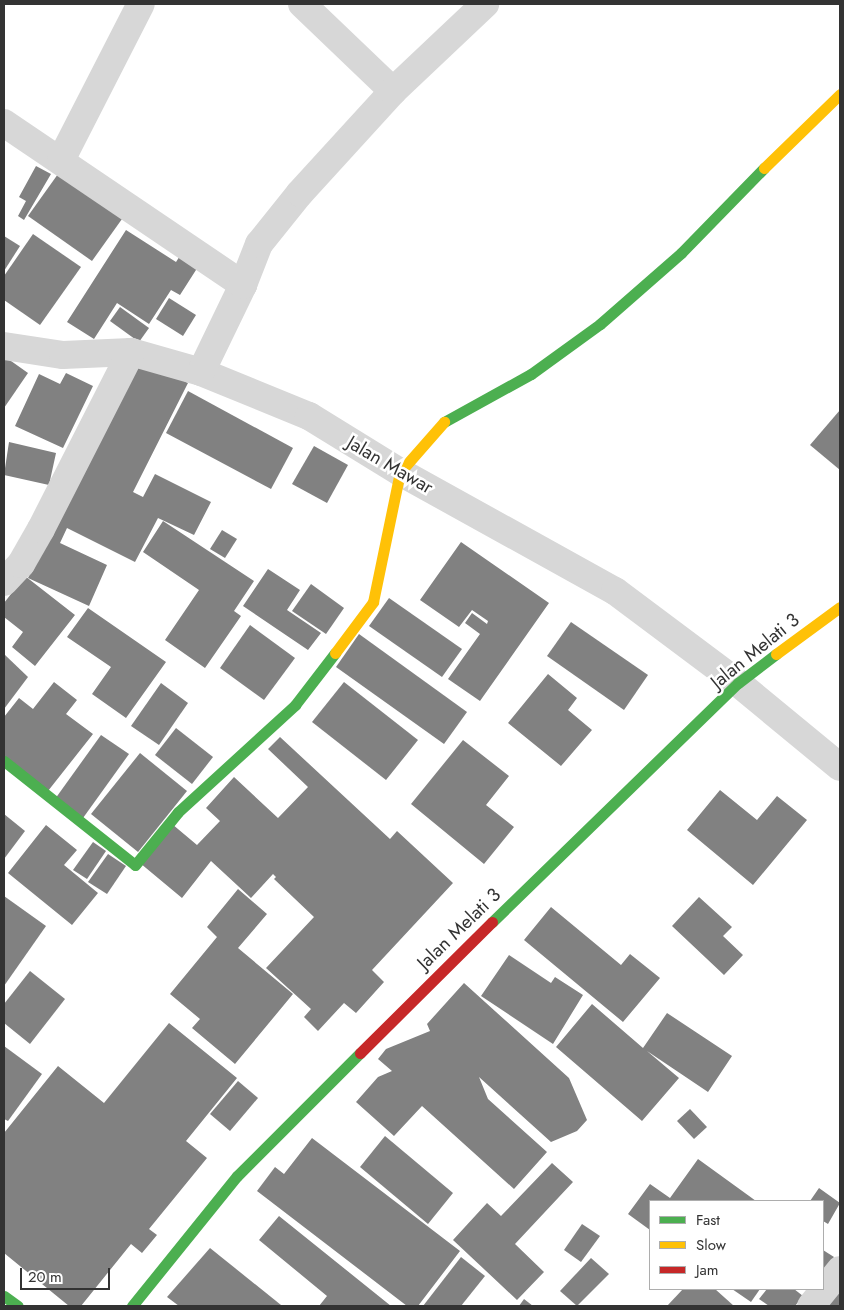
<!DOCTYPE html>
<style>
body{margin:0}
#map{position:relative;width:844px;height:1310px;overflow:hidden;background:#fff;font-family:Jost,sans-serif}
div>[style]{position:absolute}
.building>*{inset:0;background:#818181}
.street>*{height:28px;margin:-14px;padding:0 14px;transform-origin:14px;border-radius:14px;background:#d7d7d7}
.fast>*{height:11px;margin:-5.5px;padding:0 5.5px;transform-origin:5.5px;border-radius:5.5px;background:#4caf50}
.slow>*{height:11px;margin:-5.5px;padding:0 5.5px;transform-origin:5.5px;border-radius:5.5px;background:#ffc107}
.jam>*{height:11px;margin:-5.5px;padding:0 5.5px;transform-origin:5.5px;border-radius:5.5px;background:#c62828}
span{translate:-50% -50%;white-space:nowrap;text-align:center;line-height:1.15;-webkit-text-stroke:5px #fff;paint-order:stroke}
.street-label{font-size:19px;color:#333}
.frame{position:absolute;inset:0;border:5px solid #333;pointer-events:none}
.legend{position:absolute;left:649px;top:1200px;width:175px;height:90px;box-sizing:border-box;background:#fff;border:1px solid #adadad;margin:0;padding:6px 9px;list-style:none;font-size:15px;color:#333}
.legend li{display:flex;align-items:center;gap:10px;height:25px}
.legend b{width:25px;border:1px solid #adadad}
.scale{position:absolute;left:20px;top:1268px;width:90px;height:22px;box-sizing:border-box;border:2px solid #333;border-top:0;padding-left:6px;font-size:15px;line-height:18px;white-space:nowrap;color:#333;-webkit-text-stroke:4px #fff;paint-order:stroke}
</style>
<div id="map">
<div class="building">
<div style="clip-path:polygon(36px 166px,51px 174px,24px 220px,18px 216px,26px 201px,19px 197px)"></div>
<div style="clip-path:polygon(58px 174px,122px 219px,92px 261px,28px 216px)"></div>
<div style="clip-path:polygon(126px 230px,176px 262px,185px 248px,203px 259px,180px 295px,171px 290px,149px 324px,117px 303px,94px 339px,67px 322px)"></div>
<div style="clip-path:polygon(33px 234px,81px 267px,40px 325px,4px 300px,4px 276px)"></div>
<div style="clip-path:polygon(4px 236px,20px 246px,4px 271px)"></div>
<div style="clip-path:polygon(169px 298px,196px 315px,183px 336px,156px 319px)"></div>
<div style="clip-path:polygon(120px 307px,149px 328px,139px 342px,110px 321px)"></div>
<div style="clip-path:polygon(4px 356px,28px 373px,4px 408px)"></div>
<div style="clip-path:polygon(140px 359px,188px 383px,133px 492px,143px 497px,155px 474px,211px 502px,194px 535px,158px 518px,135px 562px,67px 528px,60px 543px,107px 565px,89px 606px,28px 578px,55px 520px)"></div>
<div style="clip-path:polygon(66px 373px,93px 386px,63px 448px,15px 426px,39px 374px,60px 384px)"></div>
<div style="clip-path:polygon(188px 391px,293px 448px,271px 489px,166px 433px)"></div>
<div style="clip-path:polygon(840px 410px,840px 470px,810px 445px)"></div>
<div style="clip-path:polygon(9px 442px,56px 453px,49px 485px,4px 475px)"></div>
<div style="clip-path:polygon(314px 446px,348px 465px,327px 503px,292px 484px)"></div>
<div style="clip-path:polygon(163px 521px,254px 581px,234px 611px,241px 616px,205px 668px,165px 640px,199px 590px,143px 552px)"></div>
<div style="clip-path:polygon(222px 530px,237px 539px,225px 558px,210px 549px)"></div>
<div style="clip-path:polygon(461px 542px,549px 603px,480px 701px,448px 679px,480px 634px,465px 623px,472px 613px,487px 624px,488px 621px,472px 610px,459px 627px,420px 600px)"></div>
<div style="clip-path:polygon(268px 569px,300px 590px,287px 610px,321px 633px,308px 650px,243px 606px)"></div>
<div style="clip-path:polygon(25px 576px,75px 615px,35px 666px,12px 647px,23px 632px,4px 617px,4px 603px)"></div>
<div style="clip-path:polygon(311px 584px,344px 608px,326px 634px,292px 611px)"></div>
<div style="clip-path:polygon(389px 598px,462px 649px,442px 677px,369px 626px)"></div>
<div style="clip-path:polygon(88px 608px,166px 662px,126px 718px,92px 694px,111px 667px,67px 637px)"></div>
<div style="clip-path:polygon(571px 622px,648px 675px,624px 710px,547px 656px)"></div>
<div style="clip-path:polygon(250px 625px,295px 658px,264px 700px,220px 668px)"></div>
<div style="clip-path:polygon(359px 634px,467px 712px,444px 744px,336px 667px)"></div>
<div style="clip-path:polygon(4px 654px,28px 677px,4px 709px)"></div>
<div style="clip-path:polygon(548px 674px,577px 698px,568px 710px,592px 730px,561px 766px,508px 723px)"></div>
<div style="clip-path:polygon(54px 682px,77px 700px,66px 714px,93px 734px,48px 791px,4px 756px,4px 717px,19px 698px,33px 709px)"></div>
<div style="clip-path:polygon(344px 682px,418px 740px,386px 780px,312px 722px)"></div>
<div style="clip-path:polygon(161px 683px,188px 703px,159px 745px,131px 726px)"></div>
<div style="clip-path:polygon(176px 728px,213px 757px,192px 784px,155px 755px)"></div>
<div style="clip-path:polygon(101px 735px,129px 754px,83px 818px,55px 799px)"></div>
<div style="clip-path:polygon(280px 737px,390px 839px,397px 831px,453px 883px,372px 970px,384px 982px,356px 1013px,344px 1003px,318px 1031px,304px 1017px,311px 1009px,266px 968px,314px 917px,274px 879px,276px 877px,273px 874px,251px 898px,211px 861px,182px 898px,140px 863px,172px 824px,197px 845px,220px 821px,206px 808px,234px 777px,278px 818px,308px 787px,268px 749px)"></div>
<div style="clip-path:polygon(463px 740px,509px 776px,486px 805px,514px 827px,484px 864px,411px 804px)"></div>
<div style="clip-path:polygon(140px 753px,187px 791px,138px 852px,91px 814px)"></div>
<div style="clip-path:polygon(720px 790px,757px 820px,777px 796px,807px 820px,753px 885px,687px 830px)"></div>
<div style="clip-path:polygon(4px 814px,25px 831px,4px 859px)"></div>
<div style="clip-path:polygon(46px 825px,77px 850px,64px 865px,98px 893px,72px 925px,8px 873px)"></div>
<div style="clip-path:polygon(93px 842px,106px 851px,87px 879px,73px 870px)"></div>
<div style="clip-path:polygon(108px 854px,126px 866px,107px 894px,88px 882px)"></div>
<div style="clip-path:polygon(238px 889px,267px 914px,238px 948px,293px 994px,235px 1064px,192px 1028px,200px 1019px,170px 994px,217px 937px,207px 927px)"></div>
<div style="clip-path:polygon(4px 896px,46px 926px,4px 986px)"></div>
<div style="clip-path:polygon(699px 897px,732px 927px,723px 936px,743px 955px,724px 975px,672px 926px)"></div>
<div style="clip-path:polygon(551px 907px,621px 965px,630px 954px,660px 978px,623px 1022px,524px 940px)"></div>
<div style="clip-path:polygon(509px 955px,551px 983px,555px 977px,583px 995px,553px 1044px,481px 996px)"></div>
<div style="clip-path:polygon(30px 971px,65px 999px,30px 1044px,4px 1023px,4px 1004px)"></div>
<div style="clip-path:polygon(464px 983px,569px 1078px,587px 1120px,577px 1131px,551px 1142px,479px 1077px,488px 1099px,547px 1152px,514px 1189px,422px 1106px,394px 1136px,356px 1102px,378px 1077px,392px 1071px,378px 1059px,386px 1049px,430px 1031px,427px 1024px)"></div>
<div style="clip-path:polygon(592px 1004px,643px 1048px,667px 1013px,732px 1056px,708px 1092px,647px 1051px,679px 1078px,642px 1121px,556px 1047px)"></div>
<div style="clip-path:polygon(169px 1023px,237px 1078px,186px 1141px,207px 1158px,149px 1229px,157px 1235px,142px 1253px,131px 1244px,81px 1306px,69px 1306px,4px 1253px,4px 1133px,58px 1066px,104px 1103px)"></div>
<div style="clip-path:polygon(4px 1046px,42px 1074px,8px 1121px,4px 1119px)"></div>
<div style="clip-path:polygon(238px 1081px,258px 1098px,230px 1131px,210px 1114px)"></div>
<div style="clip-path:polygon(690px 1109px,707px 1127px,694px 1139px,677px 1121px)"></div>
<div style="clip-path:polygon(385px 1136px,453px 1193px,428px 1224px,360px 1167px)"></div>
<div style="clip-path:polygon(312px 1138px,460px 1251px,418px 1306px,407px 1306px,257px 1191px,275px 1167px,284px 1174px)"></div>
<div style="clip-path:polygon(698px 1159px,756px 1201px,650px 1201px,650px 1230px,628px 1214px,650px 1184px,670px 1198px)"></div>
<div style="clip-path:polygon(552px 1163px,573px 1182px,515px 1244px,544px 1272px,517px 1300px,453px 1240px,487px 1203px,501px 1216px)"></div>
<div style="clip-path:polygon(819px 1188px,840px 1203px,828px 1224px,823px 1221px,823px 1201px,810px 1201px)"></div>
<div style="clip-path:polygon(279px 1216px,391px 1306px,319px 1306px,327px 1296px,259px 1240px)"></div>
<div style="clip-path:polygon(582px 1224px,600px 1236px,581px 1262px,564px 1250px)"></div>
<div style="clip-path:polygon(210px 1248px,281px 1305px,280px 1306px,179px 1306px,167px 1297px)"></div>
<div style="clip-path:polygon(823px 1250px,834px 1257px,823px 1272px)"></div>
<div style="clip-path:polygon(461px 1257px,485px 1276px,461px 1306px,423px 1306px)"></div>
<div style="clip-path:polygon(591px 1258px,609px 1274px,577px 1306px,560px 1291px)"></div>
<div style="clip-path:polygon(840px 1281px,840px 1306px,820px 1306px)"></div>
<div style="clip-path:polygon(683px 1289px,715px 1289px,734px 1306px,667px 1306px)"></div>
<div style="clip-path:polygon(732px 1289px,760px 1289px,751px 1302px)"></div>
<div style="clip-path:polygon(767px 1289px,794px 1289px,803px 1296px,795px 1306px,769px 1306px,759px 1299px)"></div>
<div style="clip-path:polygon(524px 1299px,533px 1306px,519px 1306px)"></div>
</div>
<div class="street">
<div style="left:302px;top:4px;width:126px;rotate:43.7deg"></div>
<div style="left:4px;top:123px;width:289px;rotate:34.1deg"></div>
<div style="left:61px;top:160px;width:175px;rotate:-62.9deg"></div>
<div style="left:4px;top:346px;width:60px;rotate:8.7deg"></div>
<div style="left:63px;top:355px;width:68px;rotate:-2.5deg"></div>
<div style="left:131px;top:352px;width:73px;rotate:15.9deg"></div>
<div style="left:201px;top:372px;width:117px;rotate:22.2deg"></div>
<div style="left:309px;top:416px;width:107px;rotate:31.6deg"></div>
<div style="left:400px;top:472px;width:246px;rotate:29deg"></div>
<div style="left:615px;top:591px;width:154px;rotate:36.8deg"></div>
<div style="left:738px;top:683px;width:132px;rotate:39.5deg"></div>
<div style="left:201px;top:372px;width:97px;rotate:-64.2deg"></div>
<div style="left:243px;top:285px;width:44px;rotate:-68.7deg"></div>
<div style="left:259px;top:244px;width:65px;rotate:-51.2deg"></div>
<div style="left:300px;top:193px;width:138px;rotate:-47.6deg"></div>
<div style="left:393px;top:91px;width:127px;rotate:-43.4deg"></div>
<div style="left:4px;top:582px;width:25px;rotate:-47deg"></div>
<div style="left:21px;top:564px;width:40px;rotate:-60.3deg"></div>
<div style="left:41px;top:529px;width:199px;rotate:-63deg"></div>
<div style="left:811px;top:1306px;width:46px;rotate:-51.1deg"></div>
</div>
<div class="fast">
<div style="left:444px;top:422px;width:99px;rotate:-28.9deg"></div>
<div style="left:531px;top:374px;width:85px;rotate:-35.9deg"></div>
<div style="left:600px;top:324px;width:108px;rotate:-41.2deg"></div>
<div style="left:681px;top:253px;width:119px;rotate:-45.7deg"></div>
<div style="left:4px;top:761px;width:167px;rotate:38.4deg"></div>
<div style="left:135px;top:865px;width:68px;rotate:-50.9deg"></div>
<div style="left:178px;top:812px;width:159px;rotate:-42.4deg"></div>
<div style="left:295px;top:705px;width:66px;rotate:-52.4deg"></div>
<div style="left:492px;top:922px;width:343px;rotate:-44.2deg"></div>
<div style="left:738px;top:683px;width:48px;rotate:-37.3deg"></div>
<div style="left:4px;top:1296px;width:17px;rotate:36deg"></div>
<div style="left:132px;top:1306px;width:167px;rotate:-51.1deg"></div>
<div style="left:237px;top:1176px;width:174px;rotate:-45deg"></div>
</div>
<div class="slow">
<div style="left:764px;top:168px;width:106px;rotate:-44.2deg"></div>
<div style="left:335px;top:653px;width:64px;rotate:-53.3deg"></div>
<div style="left:373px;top:602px;width:133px;rotate:-78.3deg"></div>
<div style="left:400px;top:472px;width:67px;rotate:-48.7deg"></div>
<div style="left:776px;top:654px;width:79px;rotate:-36.3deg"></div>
</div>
<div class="jam">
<div style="left:360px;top:1053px;width:186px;rotate:-44.8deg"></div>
</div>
<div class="street-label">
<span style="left:390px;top:465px;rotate:30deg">Jalan Mawar</span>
<span style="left:755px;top:651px;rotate:-39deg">Jalan Melati 3</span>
<span style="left:459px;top:929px;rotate:-44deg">Jalan Melati 3</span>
</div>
<div class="frame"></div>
<ul class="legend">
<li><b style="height:6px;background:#4caf50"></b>Fast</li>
<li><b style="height:6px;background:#ffc107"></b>Slow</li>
<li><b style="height:6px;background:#c62828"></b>Jam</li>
</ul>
<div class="scale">20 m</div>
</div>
